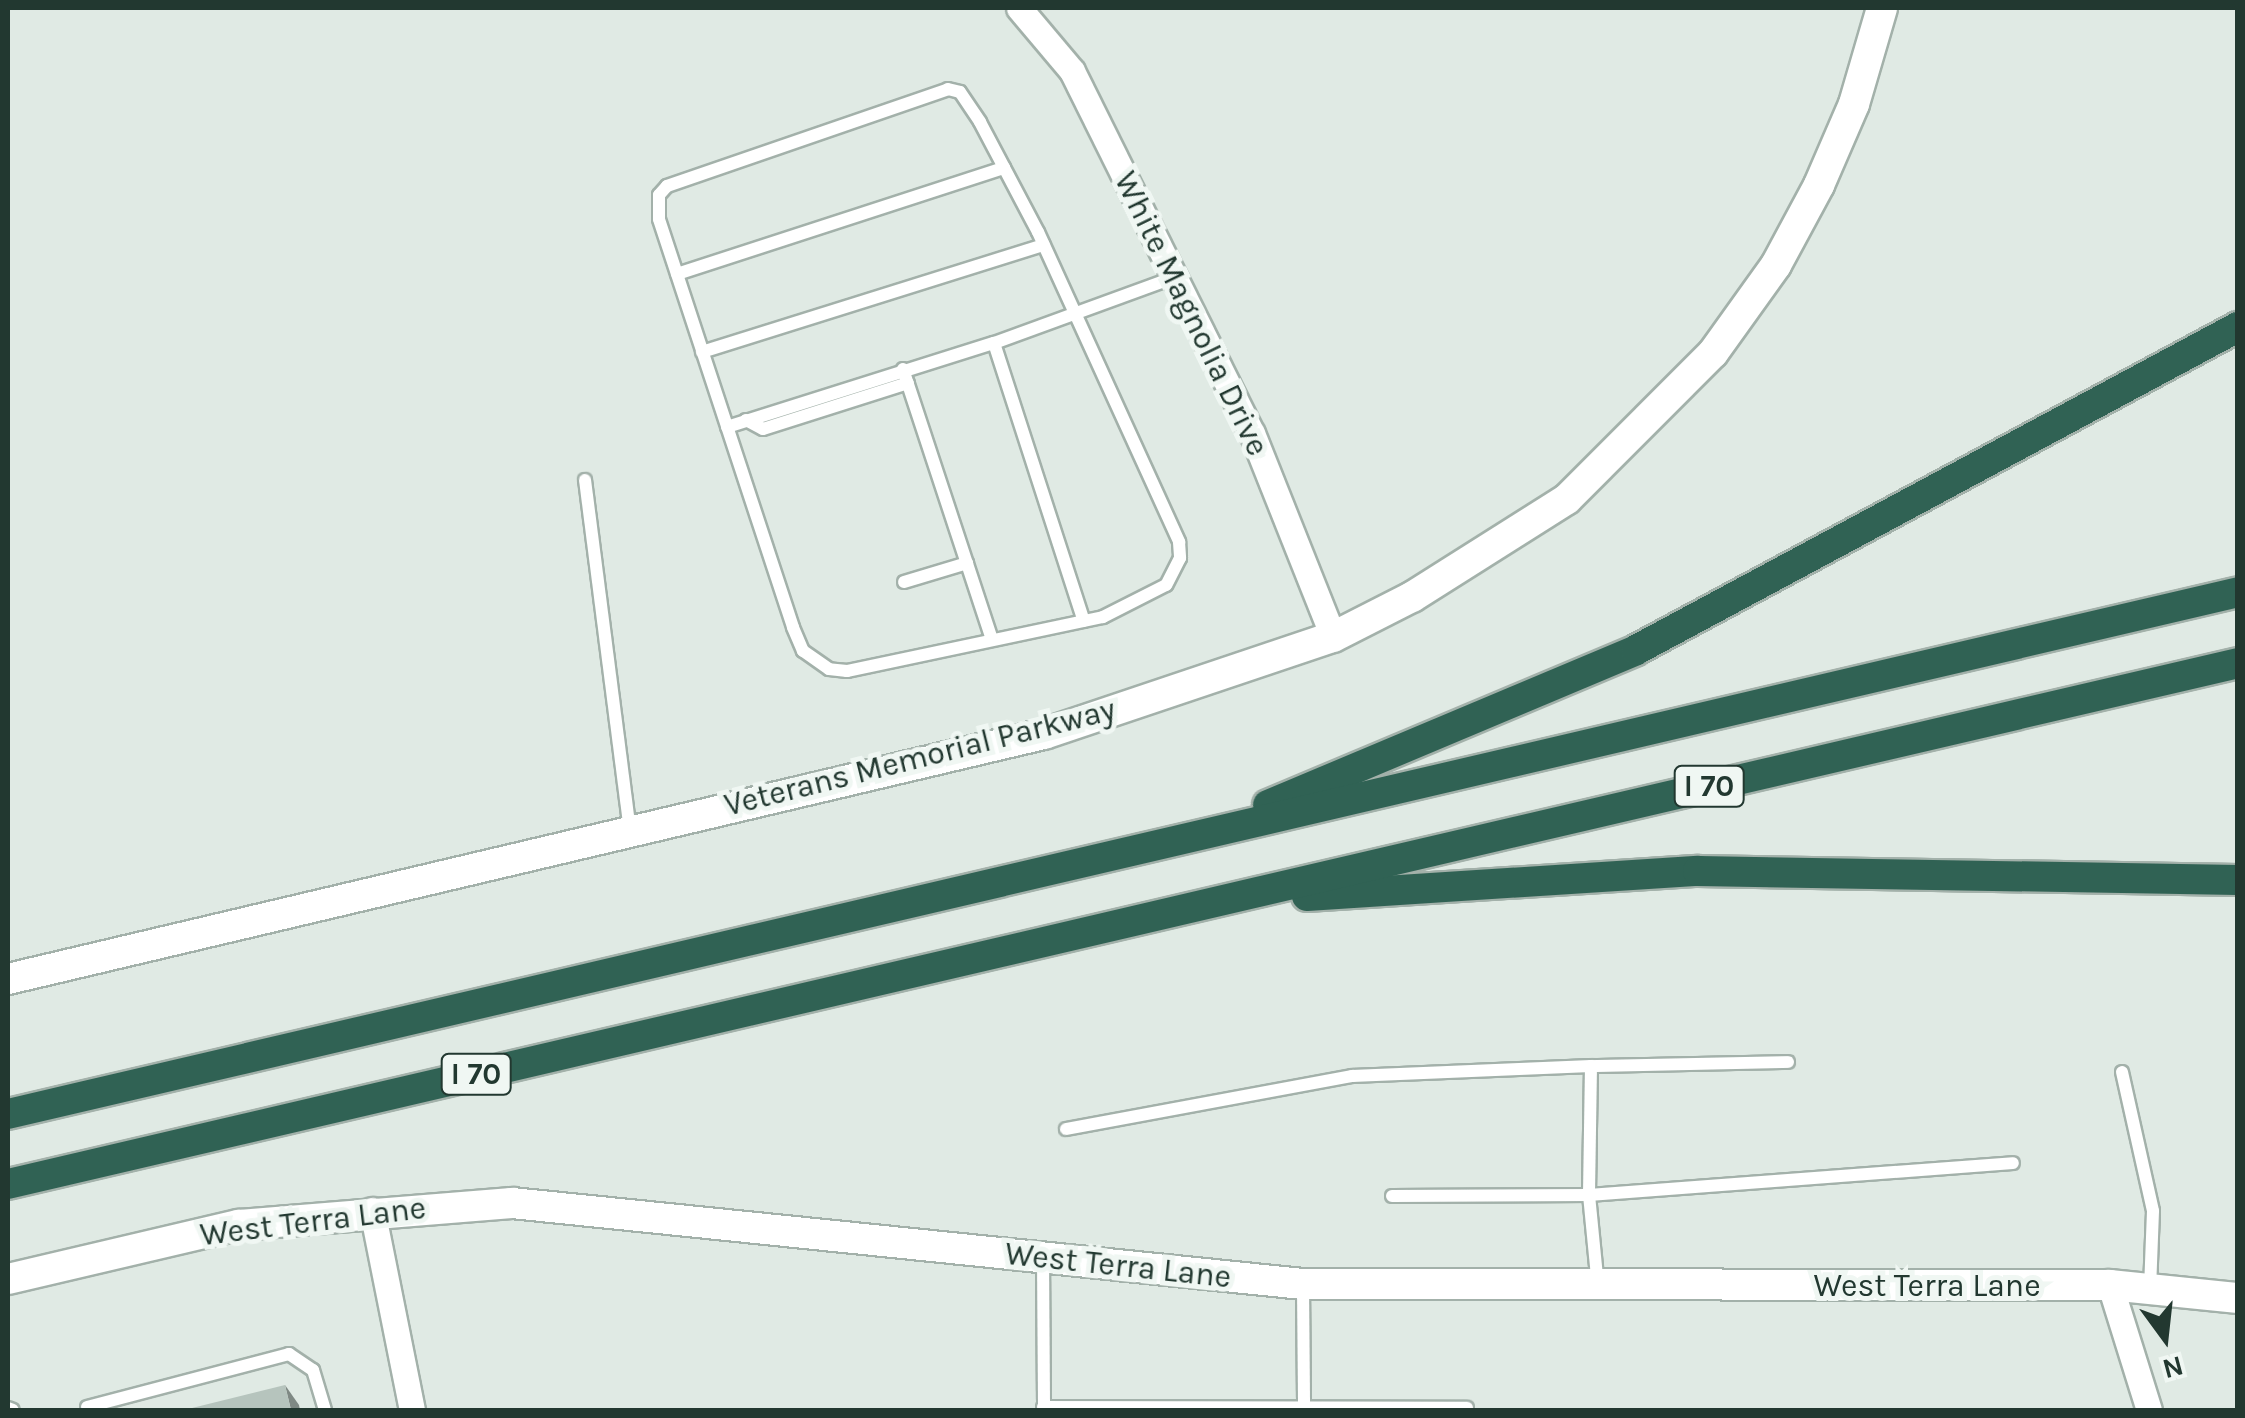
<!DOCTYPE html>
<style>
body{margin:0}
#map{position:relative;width:2245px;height:1418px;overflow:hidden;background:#e0eae4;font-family:Karla,sans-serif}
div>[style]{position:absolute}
.roads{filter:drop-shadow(2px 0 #a3b1aa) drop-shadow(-2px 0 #a3b1aa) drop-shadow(0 2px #a3b1aa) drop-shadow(0 -2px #a3b1aa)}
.lane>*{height:12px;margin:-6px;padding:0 6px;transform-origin:6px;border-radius:6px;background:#fff}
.street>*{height:25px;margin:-12.5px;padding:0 12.5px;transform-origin:12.5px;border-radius:12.5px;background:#fff}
.secondary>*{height:30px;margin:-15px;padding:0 15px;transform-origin:15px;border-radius:15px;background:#fff}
.highway>*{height:30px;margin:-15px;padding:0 15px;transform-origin:15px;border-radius:15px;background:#306254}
.shaded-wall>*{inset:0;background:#7f8984}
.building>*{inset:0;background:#b6c4bd}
span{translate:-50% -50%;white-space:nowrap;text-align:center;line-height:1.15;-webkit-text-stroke:10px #f0f7f3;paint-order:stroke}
.shield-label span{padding:2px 8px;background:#f0f7f3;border:2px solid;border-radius:8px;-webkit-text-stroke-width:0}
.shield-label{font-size:30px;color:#223830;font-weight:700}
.street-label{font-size:32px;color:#223830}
.frame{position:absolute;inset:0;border:10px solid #223830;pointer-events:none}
.north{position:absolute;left:2115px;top:1288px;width:100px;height:100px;-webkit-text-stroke:8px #f0f7f3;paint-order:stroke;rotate:165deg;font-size:28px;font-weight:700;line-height:40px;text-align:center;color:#223830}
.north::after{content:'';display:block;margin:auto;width:35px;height:45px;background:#223830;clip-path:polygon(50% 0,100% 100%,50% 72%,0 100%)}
</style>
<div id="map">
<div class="roads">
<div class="lane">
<div style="left:948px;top:89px;width:12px;rotate:14deg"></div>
<div style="left:960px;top:92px;width:36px;rotate:56deg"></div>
<div style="left:980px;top:122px;width:124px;rotate:62.2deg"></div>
<div style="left:1038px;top:232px;width:341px;rotate:65.5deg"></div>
<div style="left:1179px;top:542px;width:16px;rotate:86deg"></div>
<div style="left:1180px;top:558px;width:30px;rotate:117deg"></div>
<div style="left:1166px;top:585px;width:71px;rotate:153.1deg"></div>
<div style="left:1103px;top:617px;width:262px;rotate:168.1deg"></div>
<div style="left:847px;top:671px;width:18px;rotate:-174deg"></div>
<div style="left:829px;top:669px;width:32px;rotate:-145deg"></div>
<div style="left:803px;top:651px;width:26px;rotate:-113deg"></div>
<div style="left:793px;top:627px;width:429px;rotate:-108.2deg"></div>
<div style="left:659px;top:219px;width:24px;rotate:-90deg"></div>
<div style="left:659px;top:195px;width:12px;rotate:-48deg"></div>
<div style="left:667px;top:186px;width:297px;rotate:-19deg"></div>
<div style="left:677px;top:274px;width:344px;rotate:-18deg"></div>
<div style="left:994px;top:343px;width:292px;rotate:72.1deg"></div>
<div style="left:702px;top:352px;width:358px;rotate:-17.4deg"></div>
<div style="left:903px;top:369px;width:285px;rotate:71.8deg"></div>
<div style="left:746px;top:420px;width:19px;rotate:28deg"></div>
<div style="left:763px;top:429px;width:152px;rotate:-17.6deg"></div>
<div style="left:727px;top:427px;width:280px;rotate:-17.5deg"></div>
<div style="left:994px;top:343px;width:193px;rotate:-20deg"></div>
<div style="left:585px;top:480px;width:352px;rotate:82.7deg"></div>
<div style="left:904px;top:582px;width:66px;rotate:-16.8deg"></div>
<div style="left:1788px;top:1062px;width:197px;rotate:178.8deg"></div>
<div style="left:1591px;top:1066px;width:129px;rotate:90.9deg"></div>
<div style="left:1589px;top:1195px;width:425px;rotate:-4.3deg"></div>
<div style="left:2122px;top:1072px;width:142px;rotate:77.4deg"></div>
<div style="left:2153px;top:1211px;width:78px;rotate:92.2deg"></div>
<div style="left:1066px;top:1129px;width:291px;rotate:-10.5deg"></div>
<div style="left:1352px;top:1076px;width:239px;rotate:-2.4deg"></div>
<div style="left:1392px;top:1196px;width:197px;rotate:-0.3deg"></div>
<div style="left:1589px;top:1195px;width:91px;rotate:84.4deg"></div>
<div style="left:1043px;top:1259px;width:151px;rotate:89.6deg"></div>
<div style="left:1303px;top:1286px;width:124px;rotate:89.5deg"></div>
<div style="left:87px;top:1407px;width:209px;rotate:-14.7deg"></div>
<div style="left:289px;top:1354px;width:29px;rotate:34deg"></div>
<div style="left:313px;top:1370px;width:42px;rotate:73.3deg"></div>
<div style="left:1043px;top:1407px;width:424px;rotate:0.1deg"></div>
<div style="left:8px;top:1408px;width:5px;rotate:22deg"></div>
</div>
<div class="street">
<div style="left:1019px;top:8px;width:82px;rotate:49.9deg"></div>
<div style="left:1072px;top:71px;width:404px;rotate:63.6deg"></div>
<div style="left:1252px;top:433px;width:219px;rotate:68.3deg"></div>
<div style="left:372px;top:1210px;width:204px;rotate:78.7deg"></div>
<div style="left:2110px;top:1285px;width:131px;rotate:72.7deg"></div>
</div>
<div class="secondary">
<div style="left:8px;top:979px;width:1065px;rotate:-13.31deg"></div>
<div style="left:1044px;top:734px;width:305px;rotate:-18.6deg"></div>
<div style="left:1333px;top:637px;width:89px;rotate:-26.9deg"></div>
<div style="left:1412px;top:597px;width:183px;rotate:-32.3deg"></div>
<div style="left:1567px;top:499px;width:206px;rotate:-45deg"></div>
<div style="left:1713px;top:353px;width:108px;rotate:-54.4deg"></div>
<div style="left:1776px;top:265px;width:91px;rotate:-61.7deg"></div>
<div style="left:1819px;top:185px;width:88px;rotate:-66.6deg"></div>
<div style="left:1854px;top:104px;width:100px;rotate:-73.7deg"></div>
<div style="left:8px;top:1279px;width:237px;rotate:-13.2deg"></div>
<div style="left:239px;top:1225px;width:274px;rotate:-4.6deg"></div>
<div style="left:512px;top:1203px;width:795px;rotate:5.85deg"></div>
<div style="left:1303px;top:1284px;width:807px;rotate:0.07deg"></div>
<div style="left:2110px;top:1285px;width:129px;rotate:5.8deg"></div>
</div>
<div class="highway">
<div style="left:1268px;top:805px;width:399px;rotate:-22.8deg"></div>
<div style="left:1636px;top:650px;width:683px;rotate:-28.22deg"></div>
<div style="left:1307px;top:896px;width:392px;rotate:-3.7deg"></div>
<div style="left:1698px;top:871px;width:540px;rotate:0.95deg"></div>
<div style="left:8px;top:1114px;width:2290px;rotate:-13.17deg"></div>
<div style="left:8px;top:1184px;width:2290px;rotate:-13.15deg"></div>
</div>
</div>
<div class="shaded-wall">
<div style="clip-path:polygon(285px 1385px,299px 1405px,300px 1410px,291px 1410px)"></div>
</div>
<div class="building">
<div style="clip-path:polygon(285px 1385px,291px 1410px,184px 1410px)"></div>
</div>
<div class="shield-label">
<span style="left:1709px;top:786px">I 70</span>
<span style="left:476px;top:1074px">I 70</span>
</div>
<div class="street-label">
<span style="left:1191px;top:314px;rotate:64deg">White Magnolia Drive</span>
<span style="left:920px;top:758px;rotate:-14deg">Veterans Memorial Parkway</span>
<span style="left:313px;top:1222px;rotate:-7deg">West Terra Lane</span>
<span style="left:1118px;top:1266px;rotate:6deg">West Terra Lane</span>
<span style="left:1927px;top:1286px">West Terra Lane</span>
</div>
<div class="frame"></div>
<div class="north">N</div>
</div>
